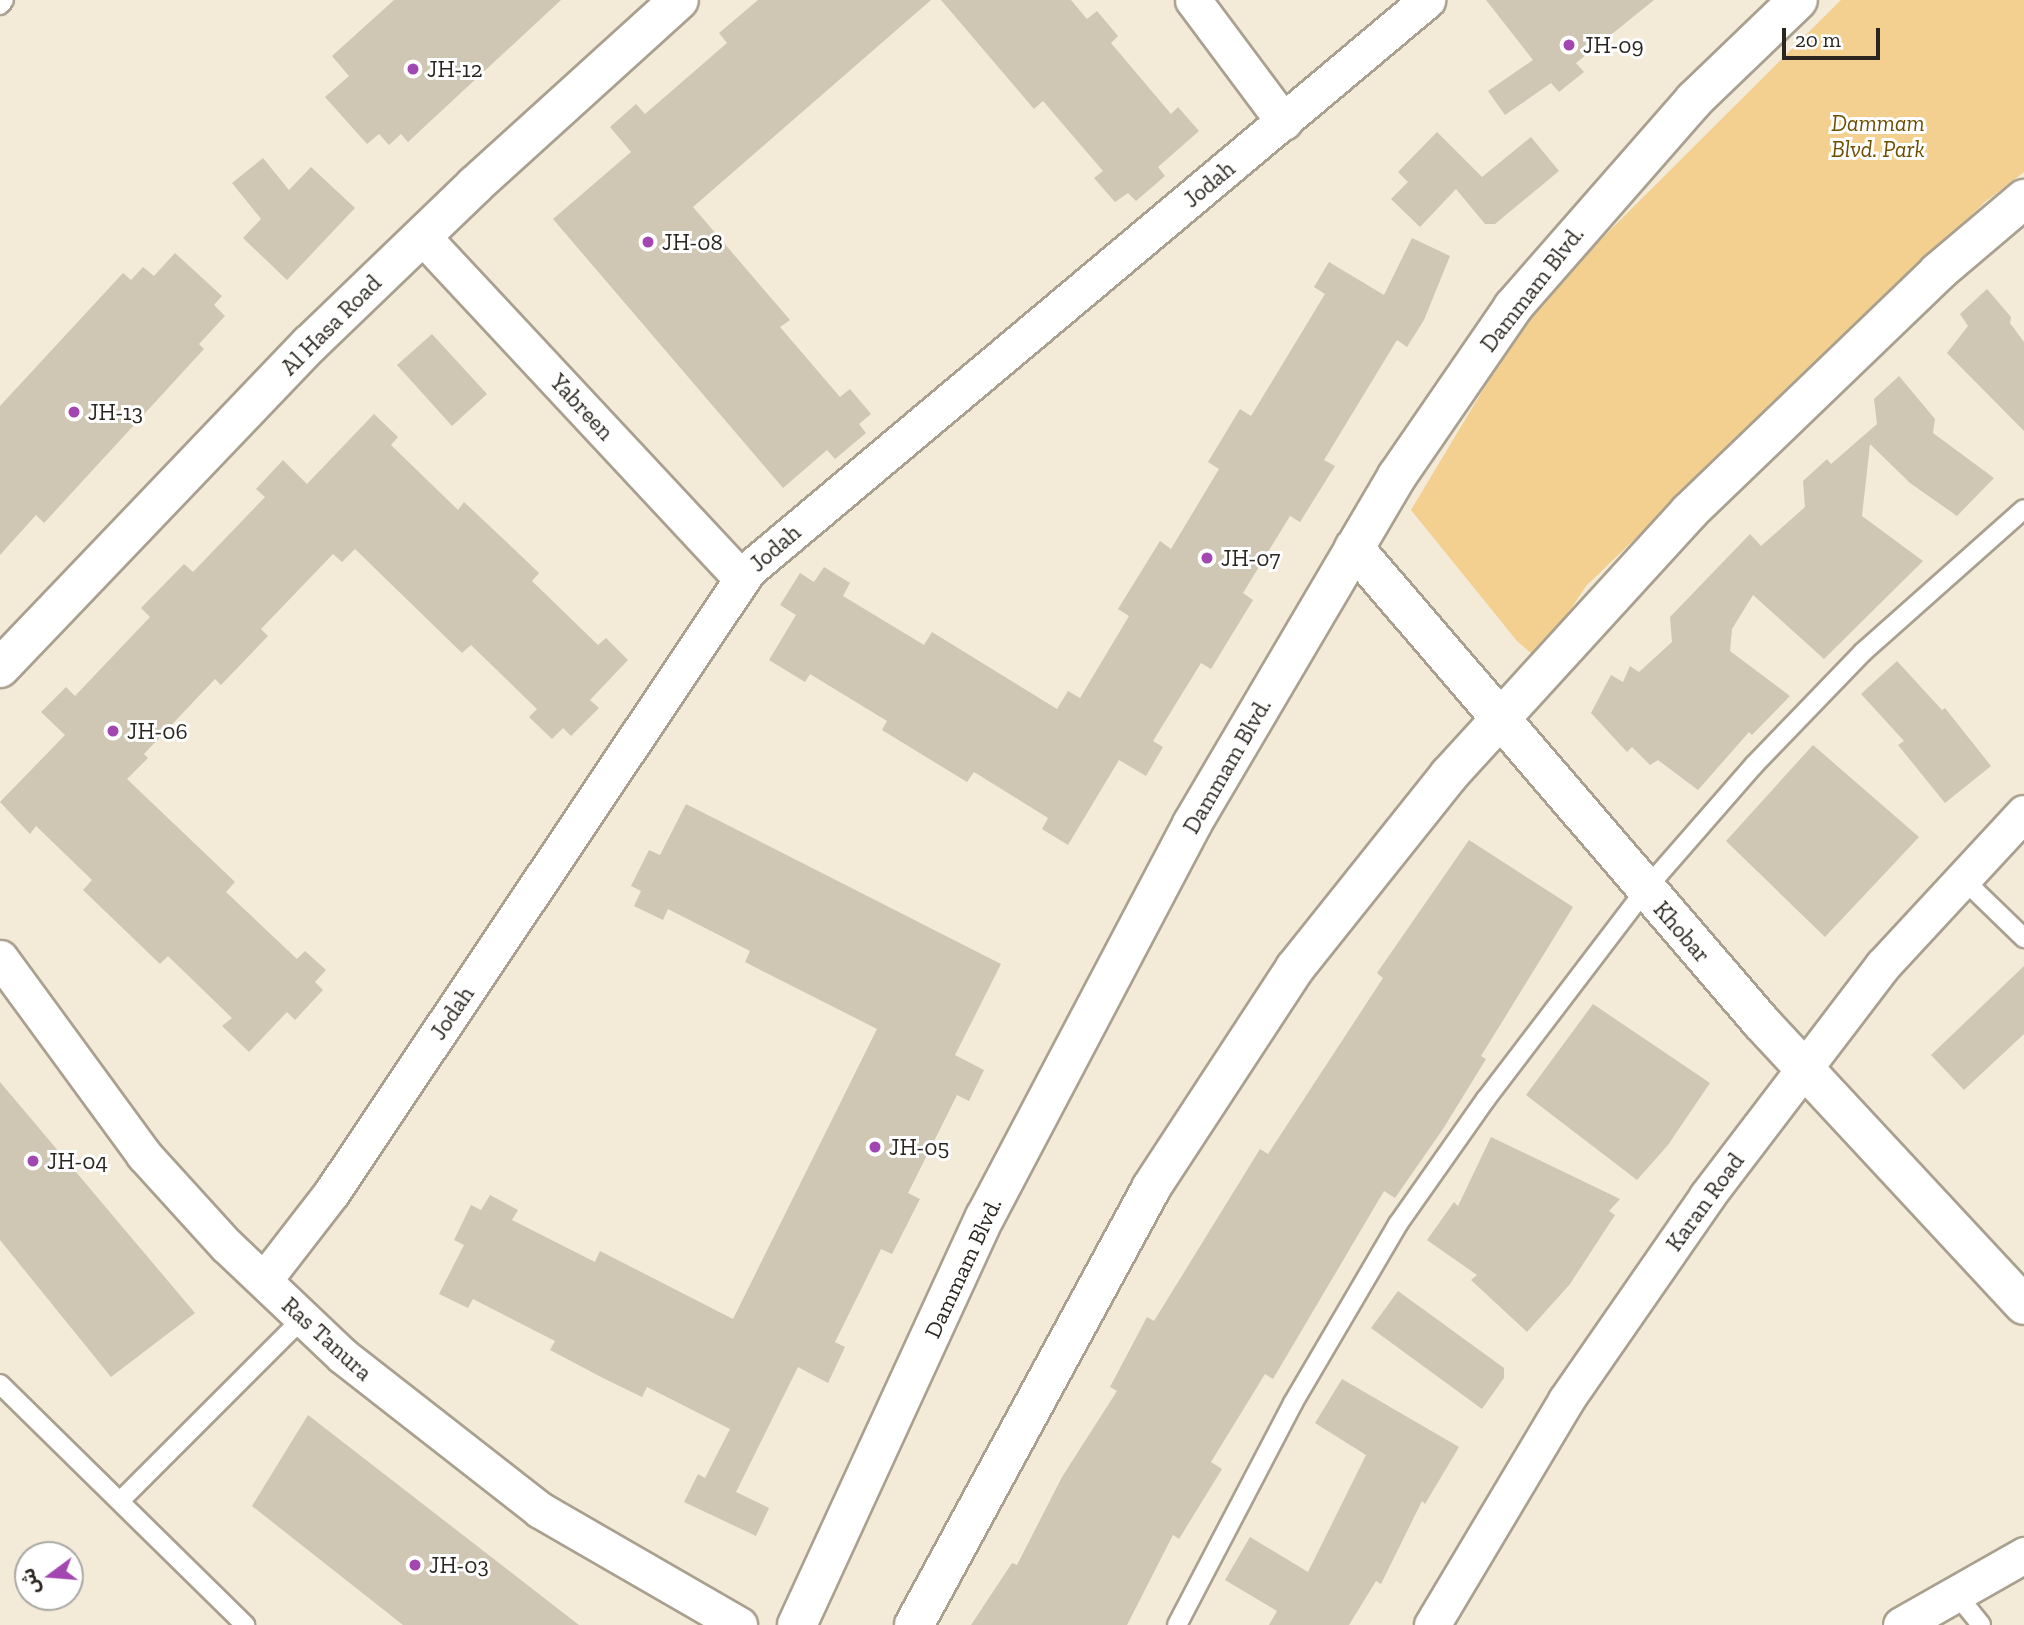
<!DOCTYPE html>
<meta charset="utf-8">
<style>
body{margin:0}
#map{position:relative;width:2024px;height:1625px;overflow:hidden;background:#f3ead8;font-family:"Zilla Slab","Noto Sans Arabic",serif}
div>[style]{position:absolute}
.green>*{inset:0;background:#f3d08f}
.building>*{inset:0;background:#cfc6b4}
.roads{filter:drop-shadow(2px 0 #a9a08f) drop-shadow(-2px 0 #a9a08f) drop-shadow(0 2px #a9a08f) drop-shadow(0 -2px #a9a08f)}
.lane>*{height:18px;margin:-9px;padding:0 9px;transform-origin:9px;border-radius:9px;background:#fff}
.street>*{height:35px;margin:-17.5px;padding:0 17.5px;transform-origin:17.5px;border-radius:17.5px;background:#fff}
.secondary>*{height:38px;margin:-19px;padding:0 19px;transform-origin:19px;border-radius:19px;background:#fff}
.dots>*{width:19px;height:19px;translate:-50% -50%;box-sizing:border-box;border:4px solid #fff;border-radius:50%}
span{translate:-50% -50%;white-space:nowrap;text-align:center;line-height:1.15;-webkit-text-stroke:6px #fff;paint-order:stroke}
.poi-label{font-size:23px;color:#2a261f}
.left{translate:0 -50%;text-align:left}
.park-label{font-size:23px;color:#6d4e01;font-style:italic}
.street-label{font-size:23px;color:#2a261f}
.north{position:absolute;left:14px;top:1541px;width:70px;height:70px;box-sizing:border-box;background:#fff;border:2px solid #aaa8a5;border-radius:50%;rotate:254deg;font-size:19px;font-weight:700;line-height:28px;text-align:center;color:#2a261f}
.north::after{content:'';display:block;margin:auto;width:24px;height:32px;background:#a247b1;clip-path:polygon(50% 0,100% 100%,50% 72%,0 100%)}
.scale{position:absolute;left:1782px;top:28px;width:98px;height:32px;box-sizing:border-box;border:4px solid #2a261f;border-top:0;padding-left:9px;font-size:21px;line-height:24px;white-space:nowrap;color:#2a261f;-webkit-text-stroke:5px #fff;paint-order:stroke}
</style>
<div id="map">
<div class="green">
<div style="clip-path:polygon(1841px 0,2024px 0,2024px 172px,1985px 202px,1586px 586px,1538px 659px,1517px 641px,1411px 510px,1532px 308px)"></div>
</div>
<div class="building">
<div style="clip-path:polygon(394px 0,561px 0,408px 142px,401px 134px,389px 145px,379px 134px,367px 144px,325px 97px,349px 76px,332px 56px)"></div>
<div style="clip-path:polygon(758px 0,931px 0,693px 207px,790px 320px,780px 327px,840px 397px,850px 389px,871px 414px,859px 424px,866px 433px,835px 459px,827px 450px,783px 488px,553px 219px,631px 152px,610px 127px,636px 104px,645px 114px,727px 43px,719px 33px)"></div>
<div style="clip-path:polygon(941px 0,1071px 0,1087px 19px,1097px 11px,1118px 36px,1111px 43px,1171px 114px,1178px 107px,1199px 131px,1158px 167px,1165px 176px,1136px 201px,1128px 193px,1115px 202px,1094px 178px,1103px 171px,1043px 101px,1034px 109px)"></div>
<div style="clip-path:polygon(1486px 0,1654px 0,1576px 63px,1584px 72px,1559px 92px,1551px 83px,1505px 115px,1488px 91px,1533px 60px)"></div>
<div style="clip-path:polygon(1437px 132px,1482px 177px,1531px 137px,1559px 171px,1495px 224px,1485px 224px,1456px 189px,1420px 227px,1391px 199px,1408px 182px,1398px 172px)"></div>
<div style="clip-path:polygon(263px 158px,289px 190px,311px 167px,355px 208px,287px 280px,243px 238px,261px 219px,232px 183px)"></div>
<div style="clip-path:polygon(1412px 238px,1450px 256px,1424px 320px,1407px 347px,1397px 340px,1324px 460px,1335px 466px,1300px 522px,1290px 516px,1243px 593px,1253px 600px,1211px 669px,1201px 663px,1153px 741px,1163px 747px,1146px 776px,1119px 760px,1068px 845px,1042px 829px,1048px 818px,974px 772px,967px 782px,882px 730px,887px 721px,810px 674px,805px 682px,769px 660px,796px 615px,780px 605px,800px 573px,814px 582px,824px 567px,850px 583px,843px 596px,924px 645px,932px 632px,1057px 709px,1068px 691px,1080px 698px,1129px 616px,1118px 609px,1160px 541px,1171px 549px,1219px 469px,1208px 462px,1240px 409px,1251px 416px,1325px 294px,1314px 287px,1329px 262px,1384px 295px)"></div>
<div style="clip-path:polygon(175px 253px,222px 296px,214px 305px,225px 316px,199px 344px,204px 349px,44px 523px,36px 515px,0 555px,0 406px,123px 273px,131px 280px,143px 267px,154px 276px)"></div>
<div style="clip-path:polygon(1987px 289px,2011px 317px,2010px 323px,2024px 342px,2024px 431px,1947px 353px,1968px 326px,1960px 314px)"></div>
<div style="clip-path:polygon(432px 334px,487px 394px,452px 426px,397px 365px)"></div>
<div style="clip-path:polygon(1899px 376px,1935px 419px,1933px 433px,1994px 478px,1957px 516px,1910px 483px,1870px 444px,1862px 516px,1923px 561px,1824px 659px,1753px 595px,1732px 629px,1730px 651px,1790px 696px,1752px 735px,1749px 732px,1698px 790px,1658px 760px,1650px 765px,1632px 747px,1627px 752px,1591px 713px,1611px 675px,1623px 682px,1630px 666px,1639px 672px,1672px 642px,1670px 617px,1750px 534px,1761px 546px,1805px 507px,1803px 481px,1827px 459px,1831px 464px,1877px 424px,1874px 399px)"></div>
<div style="clip-path:polygon(374px 414px,398px 437px,391px 445px,458px 510px,464px 502px,515px 550px,539px 573px,532px 581px,598px 645px,606px 638px,628px 660px,590px 700px,599px 708px,571px 736px,563px 728px,552px 739px,529px 717px,537px 709px,471px 645px,462px 653px,355px 549px,342px 562px,333px 554px,261px 629px,268px 636px,221px 685px,215px 679px,144px 754px,148px 758px,127px 779px,235px 882px,226px 892px,297px 959px,305px 951px,326px 970px,315px 982px,323px 990px,295px 1020px,287px 1012px,249px 1052px,222px 1026px,232px 1018px,168px 956px,160px 964px,83px 890px,92px 880px,36px 826px,30px 834px,0 802px,65px 735px,41px 712px,66px 687px,75px 696px,150px 617px,141px 608px,184px 564px,193px 572px,265px 497px,256px 489px,283px 460px,307px 484px)"></div>
<div style="clip-path:polygon(1897px 661px,1942px 710px,1945px 708px,1991px 766px,1945px 803px,1898px 745px,1904px 741px,1861px 694px)"></div>
<div style="clip-path:polygon(1813px 745px,1919px 837px,1825px 937px,1726px 841px)"></div>
<div style="clip-path:polygon(686px 804px,1001px 964px,955px 1055px,984px 1070px,969px 1101px,957px 1095px,908px 1193px,920px 1199px,892px 1254px,881px 1249px,835px 1342px,845px 1347px,828px 1383px,798px 1367px,736px 1492px,769px 1508px,756px 1536px,684px 1502px,698px 1474px,705px 1478px,730px 1429px,647px 1387px,642px 1397px,603px 1378px,550px 1350px,555px 1341px,473px 1299px,468px 1308px,439px 1294px,464px 1245px,454px 1240px,471px 1205px,481px 1210px,490px 1195px,518px 1210px,512px 1220px,595px 1262px,600px 1251px,733px 1319px,877px 1029px,745px 962px,750px 951px,668px 909px,663px 920px,634px 906px,641px 891px,631px 886px,649px 850px,660px 855px)"></div>
<div style="clip-path:polygon(1469px 840px,1573px 907px,1481px 1056px,1486px 1059px,1443px 1129px,1395px 1198px,1384px 1191px,1273px 1379px,1265px 1374px,1211px 1462px,1222px 1469px,1179px 1539px,1173px 1535px,1127px 1625px,971px 1625px,1012px 1563px,1017px 1565px,1062px 1477px,1117px 1391px,1110px 1387px,1147px 1317px,1154px 1321px,1260px 1149px,1268px 1154px,1383px 978px,1377px 973px)"></div>
<div style="clip-path:polygon(2024px 966px,2024px 1034px,1964px 1090px,1931px 1055px)"></div>
<div style="clip-path:polygon(1593px 1004px,1710px 1083px,1668px 1145px,1637px 1180px,1526px 1095px)"></div>
<div style="clip-path:polygon(0 1082px,195px 1313px,111px 1377px,0 1240px)"></div>
<div style="clip-path:polygon(1491px 1137px,1620px 1199px,1609px 1211px,1615px 1215px,1570px 1284px,1527px 1332px,1471px 1280px,1477px 1275px,1427px 1240px,1454px 1202px,1458px 1206px)"></div>
<div style="clip-path:polygon(1398px 1291px,1504px 1368px,1504px 1378px,1482px 1409px,1371px 1328px)"></div>
<div style="clip-path:polygon(1342px 1379px,1459px 1447px,1425px 1504px,1422px 1501px,1381px 1584px,1376px 1581px,1349px 1625px,1269px 1625px,1277px 1611px,1225px 1580px,1250px 1537px,1308px 1572px,1366px 1455px,1315px 1423px)"></div>
<div style="clip-path:polygon(308px 1415px,579px 1625px,403px 1625px,252px 1506px)"></div>
</div>
<div class="roads">
<div class="lane">
<div style="left:0;top:5px;width:6px;rotate:-51deg"></div>
<div style="left:1961px;top:877px;width:88px;rotate:44.1deg"></div>
<div style="left:0;top:1384px;width:344px;rotate:44.5deg"></div>
<div style="left:120px;top:1501px;width:259px;rotate:-45deg"></div>
<div style="left:1957px;top:1595px;width:38px;rotate:51deg"></div>
<div style="left:1177px;top:1625px;width:250px;rotate:-62.4deg"></div>
<div style="left:1293px;top:1403px;width:208px;rotate:-59.6deg"></div>
<div style="left:1398px;top:1224px;width:153px;rotate:-54.9deg"></div>
<div style="left:1486px;top:1099px;width:263px;rotate:-52.7deg"></div>
<div style="left:1645px;top:890px;width:166px;rotate:-48.9deg"></div>
<div style="left:1754px;top:765px;width:157px;rotate:-46deg"></div>
<div style="left:1863px;top:652px;width:215px;rotate:-41.6deg"></div>
</div>
<div class="street">
<div style="left:1193px;top:0;width:152px;rotate:53.3deg"></div>
<div style="left:422px;top:236px;width:469px;rotate:47deg"></div>
<div style="left:0;top:958px;width:244px;rotate:53.8deg"></div>
<div style="left:144px;top:1155px;width:122px;rotate:47.7deg"></div>
<div style="left:226px;top:1245px;width:161px;rotate:43.5deg"></div>
<div style="left:343px;top:1356px;width:250px;rotate:38deg"></div>
<div style="left:540px;top:1510px;width:230px;rotate:30deg"></div>
<div style="left:264px;top:1280px;width:111px;rotate:-52.3deg"></div>
<div style="left:332px;top:1192px;width:748px;rotate:-56.22deg"></div>
<div style="left:748px;top:570px;width:887px;rotate:-40.01deg"></div>
<div style="left:1432px;top:1625px;width:262px;rotate:-59.2deg"></div>
<div style="left:1566px;top:1400px;width:248px;rotate:-55.3deg"></div>
<div style="left:1707px;top:1196px;width:290px;rotate:-52.7deg"></div>
<div style="left:1883px;top:965px;width:207px;rotate:-47.2deg"></div>
<div style="left:1901px;top:1625px;width:142px;rotate:-29.6deg"></div>
</div>
<div class="secondary">
<div style="left:1354px;top:548px;width:625px;rotate:49.35deg"></div>
<div style="left:1761px;top:1022px;width:386px;rotate:47.1deg"></div>
<div style="left:0;top:668px;width:448px;rotate:-46.3deg"></div>
<div style="left:310px;top:344px;width:229px;rotate:-43.9deg"></div>
<div style="left:475px;top:185px;width:275px;rotate:-42.2deg"></div>
<div style="left:797px;top:1625px;width:449px;rotate:-65.3deg"></div>
<div style="left:985px;top:1217px;width:444px;rotate:-62.2deg"></div>
<div style="left:1192px;top:824px;width:404px;rotate:-59.5deg"></div>
<div style="left:1397px;top:476px;width:205px;rotate:-55.5deg"></div>
<div style="left:1513px;top:307px;width:275px;rotate:-48.8deg"></div>
<div style="left:1694px;top:100px;width:144px;rotate:-43.9deg"></div>
<div style="left:914px;top:1625px;width:497px;rotate:-61.5deg"></div>
<div style="left:1151px;top:1188px;width:263px;rotate:-56.8deg"></div>
<div style="left:1295px;top:968px;width:247px;rotate:-51.4deg"></div>
<div style="left:1449px;top:775px;width:356px;rotate:-47.6deg"></div>
<div style="left:1689px;top:512px;width:346px;rotate:-43.9deg"></div>
<div style="left:1938px;top:272px;width:113px;rotate:-40.3deg"></div>
</div>
</div>
<div class="dots">
<div style="left:1569px;top:45px;background:#a247b1"></div>
<div style="left:413px;top:69px;background:#a247b1"></div>
<div style="left:648px;top:242px;background:#a247b1"></div>
<div style="left:74px;top:412px;background:#a247b1"></div>
<div style="left:1207px;top:558px;background:#a247b1"></div>
<div style="left:113px;top:731px;background:#a247b1"></div>
<div style="left:875px;top:1147px;background:#a247b1"></div>
<div style="left:33px;top:1161px;background:#a247b1"></div>
<div style="left:415px;top:1565px;background:#a247b1"></div>
</div>
<div class="poi-label">
<span class="left" style="left:1583px;top:45px">JH-09</span>
<span class="left" style="left:427px;top:69px">JH-12</span>
<span class="left" style="left:662px;top:242px">JH-08</span>
<span class="left" style="left:88px;top:412px">JH-13</span>
<span class="left" style="left:1221px;top:558px">JH-07</span>
<span class="left" style="left:127px;top:731px">JH-06</span>
<span class="left" style="left:889px;top:1147px">JH-05</span>
<span class="left" style="left:47px;top:1161px">JH-04</span>
<span class="left" style="left:429px;top:1565px">JH-03</span>
</div>
<div class="park-label">
<span style="left:1878px;top:136px">Dammam<br>Blvd. Park</span>
</div>
<div class="street-label">
<span style="left:1209px;top:184px;rotate:-40deg">Jodah</span>
<span style="left:1532px;top:289px;rotate:-52deg">Dammam Blvd.</span>
<span style="left:331px;top:325px;rotate:-45deg">Al Hasa Road</span>
<span style="left:582px;top:407px;rotate:47deg">Yabreen</span>
<span style="left:775px;top:548px;rotate:-41deg">Jodah</span>
<span style="left:1227px;top:766px;rotate:-60deg">Dammam Blvd.</span>
<span style="left:1682px;top:932px;rotate:49deg">Khobar</span>
<span style="left:452px;top:1013px;rotate:-56deg">Jodah</span>
<span style="left:1705px;top:1202px;rotate:-54deg">Karan Road</span>
<span style="left:963px;top:1268px;rotate:-65deg">Dammam Blvd.</span>
<span style="left:327px;top:1339px;rotate:42deg">Ras Tanura</span>
</div>
<div class="north">ش</div>
<div class="scale">20 m</div>
</div>
